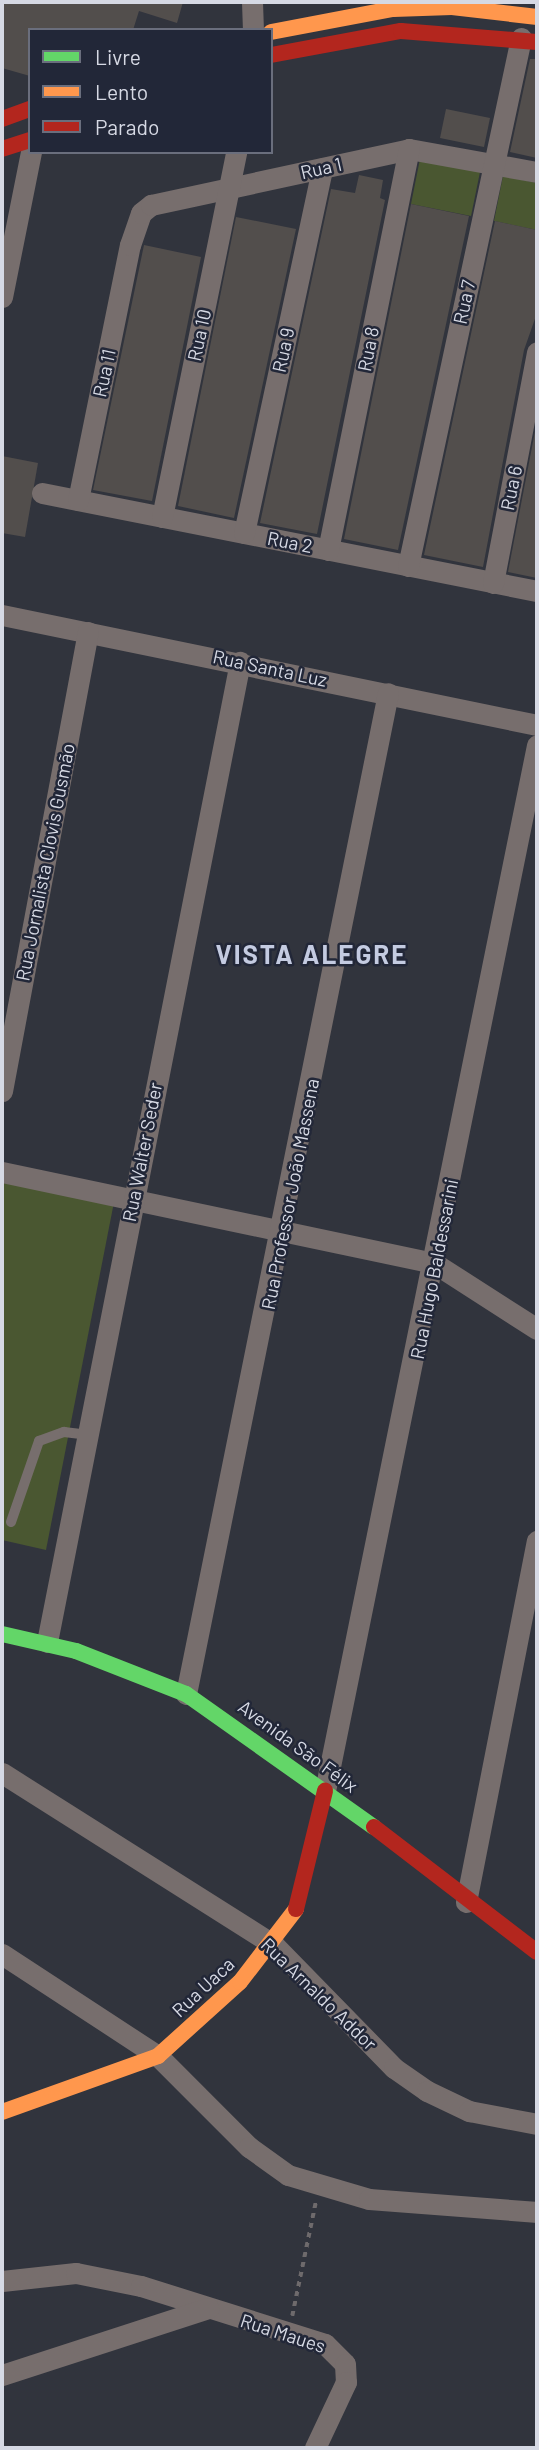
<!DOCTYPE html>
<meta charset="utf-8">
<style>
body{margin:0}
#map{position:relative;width:539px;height:2450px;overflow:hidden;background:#31343d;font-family:Barlow,sans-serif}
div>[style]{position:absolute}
.green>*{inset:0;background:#4a5731}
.building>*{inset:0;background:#524e4c}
.path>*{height:3.5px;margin-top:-1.75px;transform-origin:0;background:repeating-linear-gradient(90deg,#6e6a6c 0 5px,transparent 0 10px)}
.lane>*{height:10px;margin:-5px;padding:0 5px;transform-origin:5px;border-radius:5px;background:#776e6d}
.street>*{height:21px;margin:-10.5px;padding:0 10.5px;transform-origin:10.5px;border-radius:10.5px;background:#776e6d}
.fast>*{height:16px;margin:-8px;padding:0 8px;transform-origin:8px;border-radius:8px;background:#63d668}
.slow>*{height:16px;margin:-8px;padding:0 8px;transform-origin:8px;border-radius:8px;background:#ff974d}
.jam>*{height:16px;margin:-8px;padding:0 8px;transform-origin:8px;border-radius:8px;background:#b3261e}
span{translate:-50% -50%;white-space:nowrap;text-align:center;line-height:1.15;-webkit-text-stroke:5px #222738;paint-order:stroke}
.street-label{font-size:19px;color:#d6d9e4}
.district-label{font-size:26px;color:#c4cbe1;font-weight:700;letter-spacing:2px}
.frame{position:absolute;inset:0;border:4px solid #d6d9e4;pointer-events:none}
.legend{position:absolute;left:28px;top:28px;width:245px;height:126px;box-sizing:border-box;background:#222738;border:2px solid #6a6e7d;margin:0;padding:9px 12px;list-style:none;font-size:21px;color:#d6d9e4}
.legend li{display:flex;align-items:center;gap:14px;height:35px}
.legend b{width:35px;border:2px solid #6a6e7d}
</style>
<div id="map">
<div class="green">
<div style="clip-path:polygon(420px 159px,480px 172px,471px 216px,411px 204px)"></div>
<div style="clip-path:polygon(503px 176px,537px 183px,537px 230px,494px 221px)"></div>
<div style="clip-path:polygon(2px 1177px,115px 1197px,46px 1550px,2px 1540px)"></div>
</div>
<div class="building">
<div style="clip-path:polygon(2px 2px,183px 2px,177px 23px,139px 11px,133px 30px,30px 30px,30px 76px,2px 68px)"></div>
<div style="clip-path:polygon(530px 59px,537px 59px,537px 158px,510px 152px)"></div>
<div style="clip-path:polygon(446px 109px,490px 118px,484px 147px,440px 138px)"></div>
<div style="clip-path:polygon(359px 175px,383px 180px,380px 198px,385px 200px,317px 534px,260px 523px,331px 189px,355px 193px)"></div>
<div style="clip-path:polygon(411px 204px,469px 216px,398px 550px,344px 539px)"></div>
<div style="clip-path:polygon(236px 217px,296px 229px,234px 518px,178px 506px)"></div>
<div style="clip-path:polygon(495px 221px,537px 230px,537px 313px,524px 350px,483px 567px,424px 555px)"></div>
<div style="clip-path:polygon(144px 245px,201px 257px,152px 501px,93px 490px)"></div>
<div style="clip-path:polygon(537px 421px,537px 578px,508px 572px)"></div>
<div style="clip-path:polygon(2px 456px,38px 463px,25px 537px,2px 533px)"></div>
</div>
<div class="path">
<div style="left:292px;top:2316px;width:118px;rotate:-78.3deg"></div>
</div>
<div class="lane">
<div style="left:11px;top:1522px;width:86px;rotate:-70.9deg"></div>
<div style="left:39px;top:1441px;width:27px;rotate:-20deg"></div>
<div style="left:64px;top:1432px;width:23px;rotate:7deg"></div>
</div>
<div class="street">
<div style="left:252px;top:2px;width:28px;rotate:88deg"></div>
<div style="left:2px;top:297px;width:148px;rotate:-78.7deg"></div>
<div style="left:42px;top:493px;width:505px;rotate:11.2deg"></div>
<div style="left:78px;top:500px;width:260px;rotate:-78.5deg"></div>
<div style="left:130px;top:245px;width:34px;rotate:-71deg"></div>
<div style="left:141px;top:213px;width:13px;rotate:-39deg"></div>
<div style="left:151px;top:205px;width:264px;rotate:-12.2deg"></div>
<div style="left:409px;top:149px;width:130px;rotate:10.2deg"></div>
<div style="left:162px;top:517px;width:372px;rotate:-78.5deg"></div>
<div style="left:244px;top:533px;width:373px;rotate:-77.9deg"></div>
<div style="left:328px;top:550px;width:409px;rotate:-78.6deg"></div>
<div style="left:408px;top:566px;width:540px;rotate:-77.92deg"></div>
<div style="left:493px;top:583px;width:235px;rotate:-79.2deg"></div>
<div style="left:2px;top:615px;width:546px;rotate:11.62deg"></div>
<div style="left:2px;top:1091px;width:467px;rotate:-79.4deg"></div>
<div style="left:2px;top:1172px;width:441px;rotate:11.9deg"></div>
<div style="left:434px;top:1263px;width:122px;rotate:32.7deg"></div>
<div style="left:47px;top:1642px;width:999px;rotate:-78.86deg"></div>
<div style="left:186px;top:1694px;width:1021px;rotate:-78.59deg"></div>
<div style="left:2px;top:1773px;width:322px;rotate:32.3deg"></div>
<div style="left:274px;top:1945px;width:172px;rotate:45.7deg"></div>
<div style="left:394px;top:2068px;width:40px;rotate:34.9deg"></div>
<div style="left:427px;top:2091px;width:47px;rotate:25.5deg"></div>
<div style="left:469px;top:2111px;width:69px;rotate:10.8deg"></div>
<div style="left:325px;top:1791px;width:1067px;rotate:-78.54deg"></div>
<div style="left:466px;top:1902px;width:368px;rotate:-78.9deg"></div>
<div style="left:2px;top:1954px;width:186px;rotate:33.2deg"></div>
<div style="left:158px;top:2056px;width:129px;rotate:45deg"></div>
<div style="left:249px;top:2147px;width:48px;rotate:35.7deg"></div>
<div style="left:288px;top:2175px;width:84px;rotate:16.5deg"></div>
<div style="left:369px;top:2199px;width:169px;rotate:4.4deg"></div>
<div style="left:2px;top:2281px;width:74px;rotate:-6.2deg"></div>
<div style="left:76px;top:2273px;width:66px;rotate:11.3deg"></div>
<div style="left:141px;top:2286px;width:193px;rotate:17.5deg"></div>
<div style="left:325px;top:2344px;width:28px;rotate:45deg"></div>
<div style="left:345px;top:2364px;width:18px;rotate:87deg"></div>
<div style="left:346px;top:2382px;width:73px;rotate:115.2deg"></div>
<div style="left:2px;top:2375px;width:217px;rotate:-18deg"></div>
</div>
<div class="fast">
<div style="left:2px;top:1634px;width:76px;rotate:12.9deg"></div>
<div style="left:76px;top:1651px;width:118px;rotate:21.4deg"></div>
<div style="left:186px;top:1694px;width:230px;rotate:35.3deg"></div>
</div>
<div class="slow">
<div style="left:271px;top:32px;width:124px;rotate:-10.7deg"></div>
<div style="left:393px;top:9px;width:59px;rotate:-1.9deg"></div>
<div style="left:452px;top:7px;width:86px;rotate:6.7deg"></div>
<div style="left:2px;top:2112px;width:166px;rotate:-19.7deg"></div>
<div style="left:158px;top:2056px;width:110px;rotate:-42.1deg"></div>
<div style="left:240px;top:1982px;width:92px;rotate:-52.5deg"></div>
</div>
<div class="jam">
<div style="left:271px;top:55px;width:132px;rotate:-10.5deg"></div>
<div style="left:401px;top:31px;width:136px;rotate:4.6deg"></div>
<div style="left:2px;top:119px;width:30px;rotate:-20deg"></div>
<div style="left:2px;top:149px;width:29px;rotate:-18deg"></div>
<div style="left:374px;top:1827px;width:205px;rotate:37.5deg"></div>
<div style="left:296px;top:1909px;width:122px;rotate:-76.2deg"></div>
</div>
<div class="street-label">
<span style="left:321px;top:168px;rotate:-13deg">Rua 1</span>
<span style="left:464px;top:302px;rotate:-78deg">Rua 7</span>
<span style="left:199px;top:335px;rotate:-78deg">Rua 10</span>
<span style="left:368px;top:349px;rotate:-79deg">Rua 8</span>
<span style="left:283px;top:350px;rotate:-78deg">Rua 9</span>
<span style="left:104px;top:373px;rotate:-78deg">Rua 11</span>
<span style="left:511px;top:488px;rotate:-79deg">Rua 6</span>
<span style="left:290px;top:542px;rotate:11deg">Rua 2</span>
<span style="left:270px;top:668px;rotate:12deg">Rua Santa Luz</span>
<span style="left:45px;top:862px;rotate:-79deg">Rua Jornalista Clovis Gusmão</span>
<span style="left:142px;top:1152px;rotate:-79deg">Rua Walter Seder</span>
<span style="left:290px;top:1194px;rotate:-79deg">Rua Professor João Massena</span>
<span style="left:434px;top:1269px;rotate:-79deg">Rua Hugo Baldessarini</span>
<span style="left:298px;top:1746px;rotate:36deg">Avenida São Félix</span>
<span style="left:203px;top:1987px;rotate:-43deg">Rua Uaca</span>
<span style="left:319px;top:1994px;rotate:44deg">Rua Arnaldo Addor</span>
<span style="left:283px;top:2333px;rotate:18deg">Rua Maues</span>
</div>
<div class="district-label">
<span style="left:312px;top:954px">VISTA ALEGRE</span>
</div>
<div class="frame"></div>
<ul class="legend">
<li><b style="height:9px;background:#63d668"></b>Livre</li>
<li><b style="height:9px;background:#ff974d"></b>Lento</li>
<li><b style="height:9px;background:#b3261e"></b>Parado</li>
</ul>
</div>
